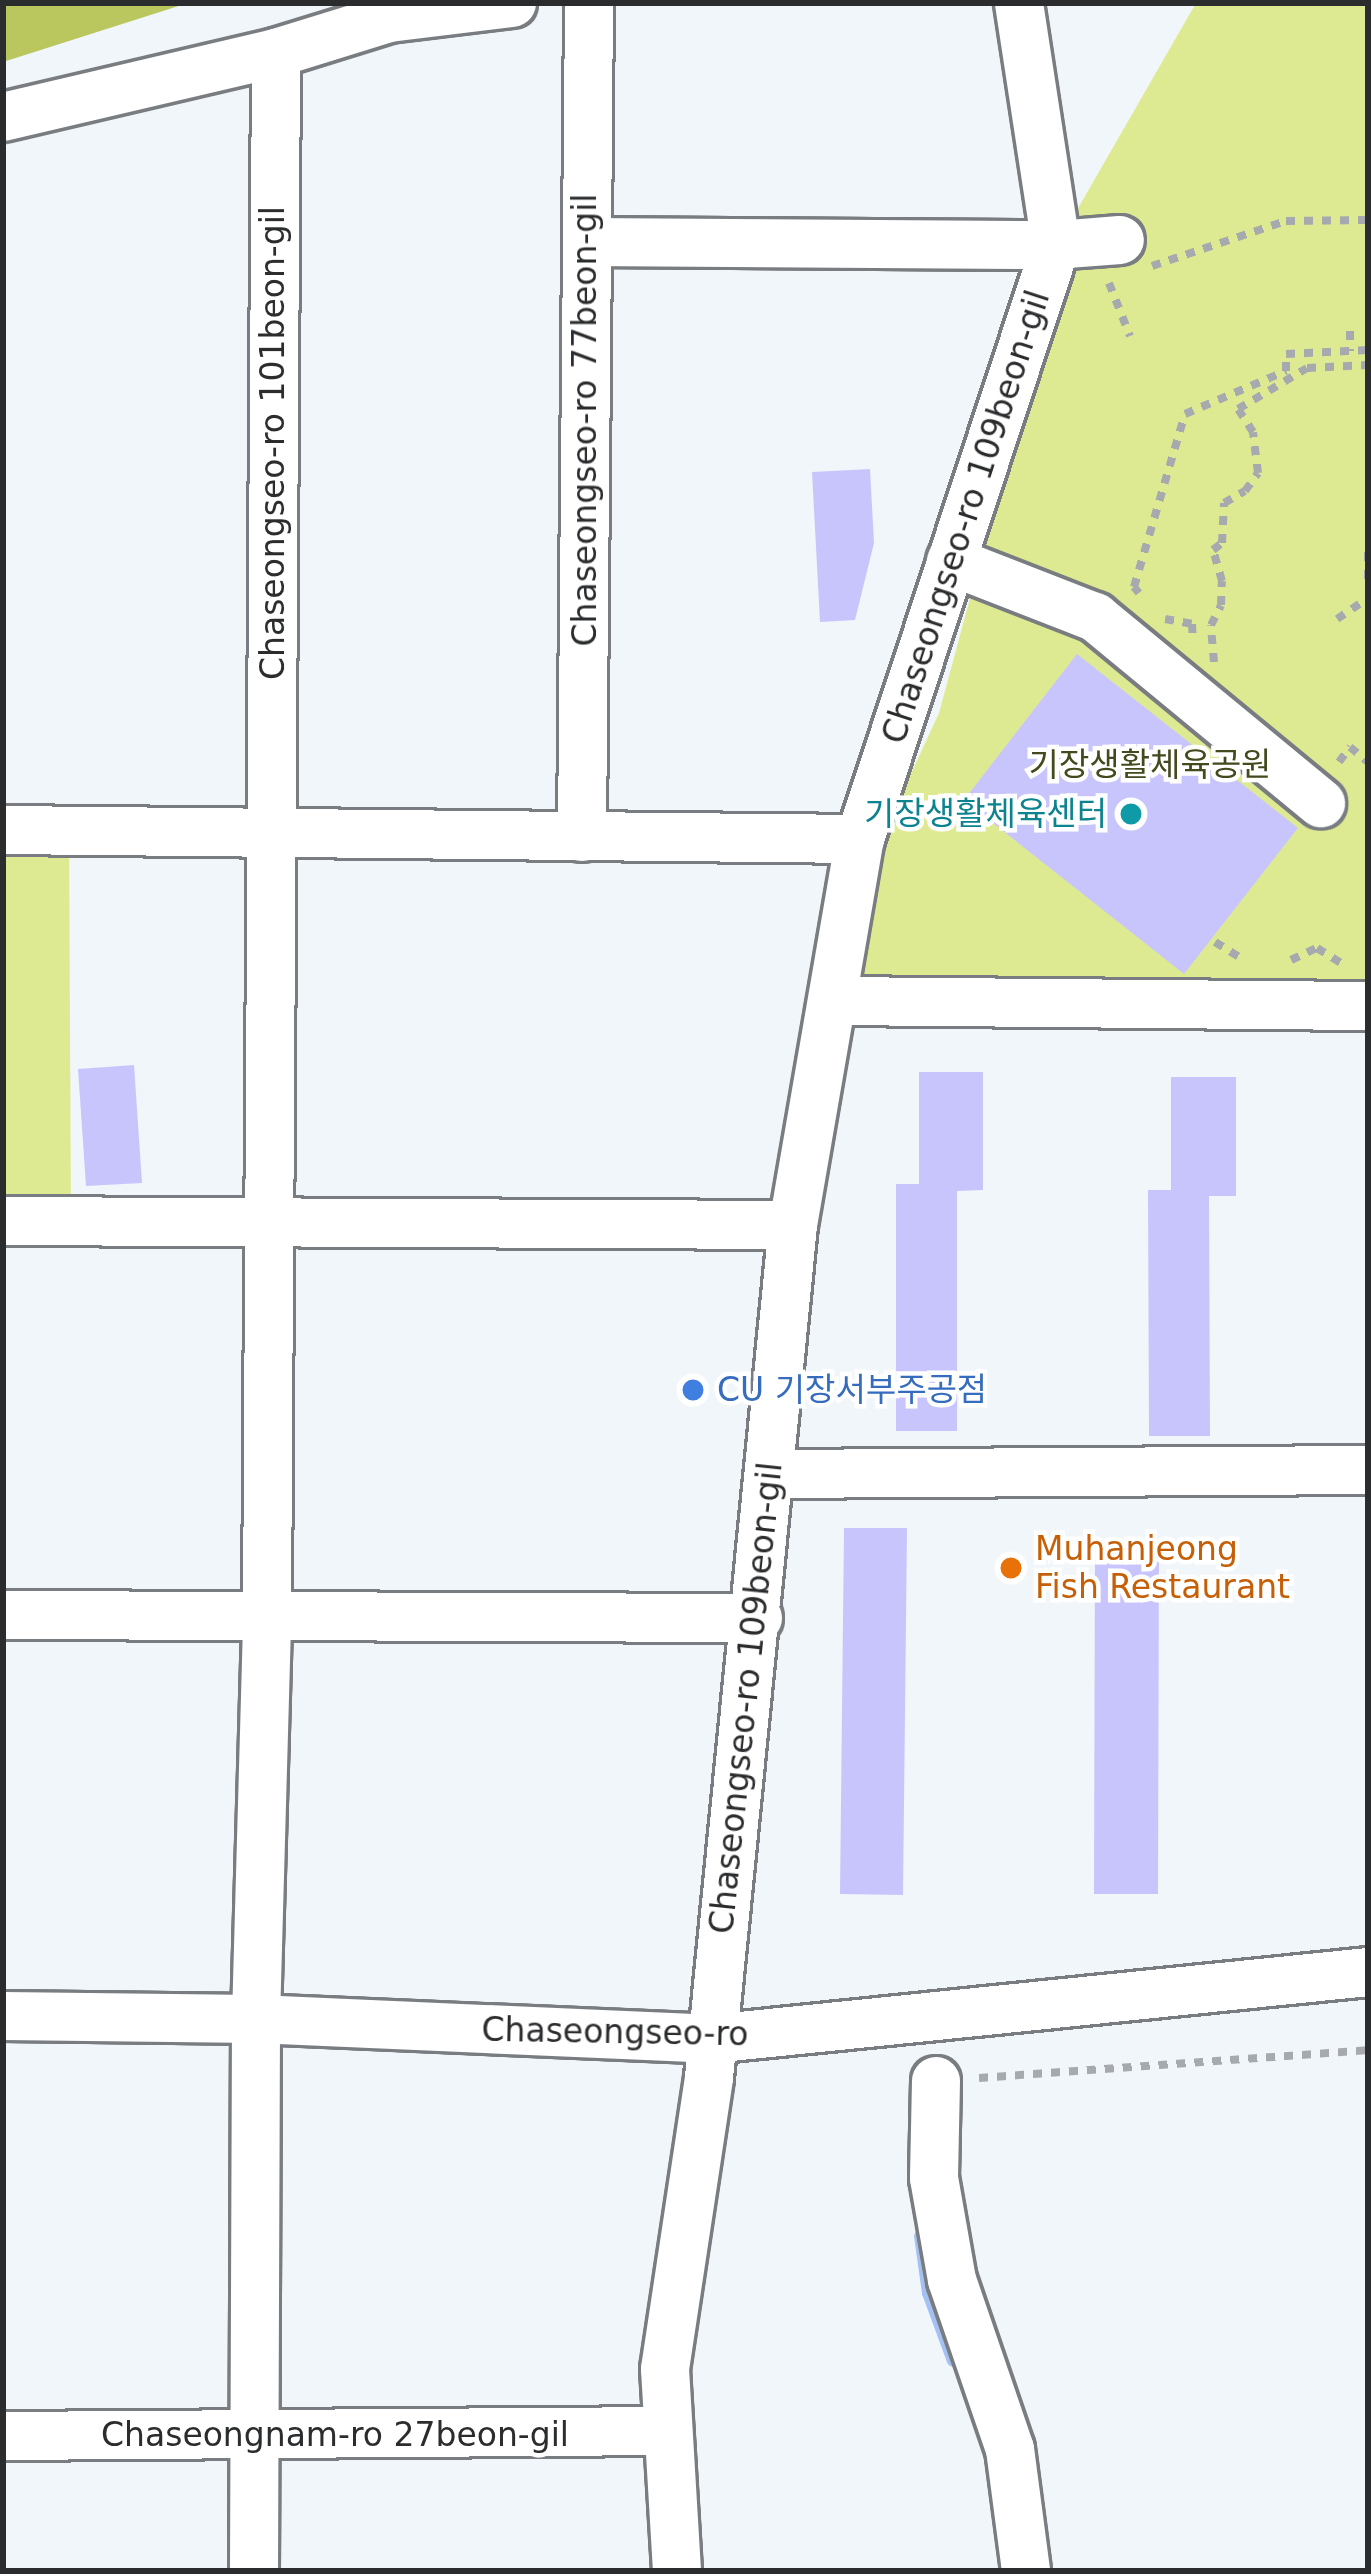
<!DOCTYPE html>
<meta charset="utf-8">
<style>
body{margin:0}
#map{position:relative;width:1371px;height:2574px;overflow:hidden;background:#f1f6fa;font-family:"DejaVu Sans","Noto Sans KR",sans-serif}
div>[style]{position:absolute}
.green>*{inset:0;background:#deea92}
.forest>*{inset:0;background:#bac65e}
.stream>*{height:12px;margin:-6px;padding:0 6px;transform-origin:6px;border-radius:6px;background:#a4c1f3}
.building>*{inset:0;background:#c8c5fd}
.path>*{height:8px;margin-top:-4px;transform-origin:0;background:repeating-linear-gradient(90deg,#a6a9ad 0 9px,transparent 0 18px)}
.roads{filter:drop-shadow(3px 0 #797d81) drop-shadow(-3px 0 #797d81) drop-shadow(0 3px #797d81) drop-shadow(0 -3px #797d81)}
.minor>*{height:48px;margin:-24px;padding:0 24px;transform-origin:24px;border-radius:24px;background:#fff}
.dots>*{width:33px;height:33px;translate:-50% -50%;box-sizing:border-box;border:6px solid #fff;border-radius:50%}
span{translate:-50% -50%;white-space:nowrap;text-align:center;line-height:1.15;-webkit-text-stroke:9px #fff;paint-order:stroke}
.street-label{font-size:33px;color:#2b2c2e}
.park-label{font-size:33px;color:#44491e}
.culture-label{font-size:33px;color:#0d838f}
.right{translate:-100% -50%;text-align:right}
.shop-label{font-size:33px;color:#366cbe}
.left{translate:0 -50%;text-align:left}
.food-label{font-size:33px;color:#c56008}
.frame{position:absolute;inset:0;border:6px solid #2b2c2e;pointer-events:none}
</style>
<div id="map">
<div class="green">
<div style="clip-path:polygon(1196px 3px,1368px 3px,1368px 986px,1183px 988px,855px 977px,883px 834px,939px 713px,1073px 217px)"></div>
<div style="clip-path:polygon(3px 830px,69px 830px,71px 1222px,3px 1221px)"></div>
</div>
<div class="forest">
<div style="clip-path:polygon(3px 3px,188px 3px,3px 62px)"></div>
</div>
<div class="stream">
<div style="left:920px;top:2236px;width:58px;rotate:82deg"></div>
<div style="left:928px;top:2293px;width:72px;rotate:69.8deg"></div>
</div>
<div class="building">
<div style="clip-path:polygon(870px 469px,874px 543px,855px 620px,820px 622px,812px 472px)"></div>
<div style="clip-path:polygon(1077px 654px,1298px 828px,1184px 974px,964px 800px)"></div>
<div style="clip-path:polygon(134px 1065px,142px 1183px,86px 1186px,78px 1069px)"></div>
<div style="clip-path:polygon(919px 1072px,983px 1072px,983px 1190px,957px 1191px,957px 1431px,896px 1431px,896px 1184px,919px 1184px)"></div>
<div style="clip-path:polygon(1171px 1077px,1236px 1077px,1236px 1196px,1209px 1196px,1210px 1436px,1149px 1436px,1148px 1190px,1171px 1190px)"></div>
<div style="clip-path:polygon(844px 1528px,907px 1528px,903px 1895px,840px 1894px)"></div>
<div style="clip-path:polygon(1095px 1540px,1159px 1540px,1158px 1894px,1094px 1894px)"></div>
</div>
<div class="path">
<div style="left:1152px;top:266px;width:141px;rotate:-18.6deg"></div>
<div style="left:1286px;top:221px;width:82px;rotate:-0.7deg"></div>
<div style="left:1109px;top:283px;width:57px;rotate:68.4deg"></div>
<div style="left:1350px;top:331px;width:20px;rotate:90deg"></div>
<div style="left:1368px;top:552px;width:27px;rotate:90deg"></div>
<div style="left:1139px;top:593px;width:8px;rotate:-130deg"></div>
<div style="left:1134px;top:587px;width:180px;rotate:-73.6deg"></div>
<div style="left:1185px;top:414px;width:110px;rotate:-23.1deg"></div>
<div style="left:1286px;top:371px;width:17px;rotate:-90deg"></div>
<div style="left:1286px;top:354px;width:82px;rotate:-2.8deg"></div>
<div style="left:1165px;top:619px;width:27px;rotate:10deg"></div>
<div style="left:1192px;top:624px;width:18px;rotate:87deg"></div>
<div style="left:1337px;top:619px;width:37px;rotate:-34deg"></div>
<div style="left:1214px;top:662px;width:37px;rotate:-95deg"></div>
<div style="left:1211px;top:625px;width:22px;rotate:-63deg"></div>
<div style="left:1221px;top:605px;width:24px;rotate:-88deg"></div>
<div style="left:1222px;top:581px;width:32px;rotate:-106deg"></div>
<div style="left:1213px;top:550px;width:11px;rotate:-38deg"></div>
<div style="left:1222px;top:543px;width:40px;rotate:-87.1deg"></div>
<div style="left:1224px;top:503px;width:24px;rotate:-30deg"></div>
<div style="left:1245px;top:491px;width:22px;rotate:-54deg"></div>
<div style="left:1258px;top:473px;width:41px;rotate:-97deg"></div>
<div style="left:1253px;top:432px;width:27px;rotate:-123deg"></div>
<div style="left:1238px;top:409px;width:80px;rotate:-30.7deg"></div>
<div style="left:1307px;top:368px;width:61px;rotate:-2.8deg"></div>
<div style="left:1339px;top:762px;width:19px;rotate:-54deg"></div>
<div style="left:1350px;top:747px;width:23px;rotate:40deg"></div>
<div style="left:1215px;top:942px;width:32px;rotate:32deg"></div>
<div style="left:1291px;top:960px;width:29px;rotate:-25deg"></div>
<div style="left:1317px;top:948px;width:28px;rotate:32deg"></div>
<div style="left:979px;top:2078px;width:390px;rotate:-4.1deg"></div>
</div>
<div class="roads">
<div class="minor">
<div style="left:3px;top:117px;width:280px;rotate:-13.2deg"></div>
<div style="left:276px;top:53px;width:118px;rotate:-17.2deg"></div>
<div style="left:389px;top:18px;width:124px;rotate:-7deg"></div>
<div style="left:587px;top:242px;width:469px;rotate:0.4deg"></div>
<div style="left:1056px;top:245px;width:64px;rotate:-4.5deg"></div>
<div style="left:951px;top:561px;width:155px;rotate:21.3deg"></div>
<div style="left:1095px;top:617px;width:293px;rotate:39.5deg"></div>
<div style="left:3px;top:830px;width:857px;rotate:0.6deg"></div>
<div style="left:582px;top:837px;width:834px;rotate:-89.52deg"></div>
<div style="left:835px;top:1001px;width:533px;rotate:0.54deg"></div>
<div style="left:3px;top:1221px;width:790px;rotate:0.29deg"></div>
<div style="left:769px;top:1474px;width:599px;rotate:-0.38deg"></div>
<div style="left:3px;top:1615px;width:755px;rotate:0.23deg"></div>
<div style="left:3px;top:2016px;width:253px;rotate:0.7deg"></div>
<div style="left:256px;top:2019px;width:455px;rotate:2.5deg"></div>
<div style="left:711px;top:2039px;width:660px;rotate:-5.82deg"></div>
<div style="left:936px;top:2081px;width:97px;rotate:91.2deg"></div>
<div style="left:934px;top:2178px;width:104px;rotate:80deg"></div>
<div style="left:952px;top:2280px;width:179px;rotate:71.1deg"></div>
<div style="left:1010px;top:2449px;width:123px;rotate:82.5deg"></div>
<div style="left:3px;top:2436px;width:664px;rotate:-0.43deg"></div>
<div style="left:254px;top:2571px;width:552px;rotate:-89.79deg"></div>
<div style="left:256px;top:2019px;width:403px;rotate:-88.4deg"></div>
<div style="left:267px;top:1616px;width:1563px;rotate:-89.67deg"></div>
<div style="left:677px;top:2571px;width:202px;rotate:-93.4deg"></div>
<div style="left:665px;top:2369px;width:295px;rotate:-81.4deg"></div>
<div style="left:709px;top:2077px;width:856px;rotate:-84.37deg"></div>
<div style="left:793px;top:1225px;width:392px;rotate:-80.2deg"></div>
<div style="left:860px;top:839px;width:626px;rotate:-71.74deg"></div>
<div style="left:1056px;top:245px;width:245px;rotate:-98.7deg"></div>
</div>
</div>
<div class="dots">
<div style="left:1131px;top:814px;background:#0f9aa8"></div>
<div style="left:693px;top:1390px;background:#3f7fe0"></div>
<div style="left:1011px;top:1568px;background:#e8710a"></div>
</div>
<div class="street-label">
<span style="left:585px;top:420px;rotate:-90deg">Chaseongseo-ro 77beon-gil</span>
<span style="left:273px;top:443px;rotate:-90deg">Chaseongseo-ro 101beon-gil</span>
<span style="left:966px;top:517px;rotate:-72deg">Chaseongseo-ro 109beon-gil</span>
<span style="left:746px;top:1698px;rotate:-84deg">Chaseongseo-ro 109beon-gil</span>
<span style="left:615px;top:2032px;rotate:1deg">Chaseongseo-ro</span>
<span style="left:335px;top:2435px">Chaseongnam-ro 27beon-gil</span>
</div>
<div class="park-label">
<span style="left:1150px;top:765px">기장생활체육공원</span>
</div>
<div class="culture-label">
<span class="right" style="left:1107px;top:814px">기장생활체육센터</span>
</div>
<div class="shop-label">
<span class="left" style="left:717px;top:1390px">CU 기장서부주공점</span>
</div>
<div class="food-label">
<span class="left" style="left:1035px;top:1568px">Muhanjeong<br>Fish Restaurant</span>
</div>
<div class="frame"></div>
</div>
